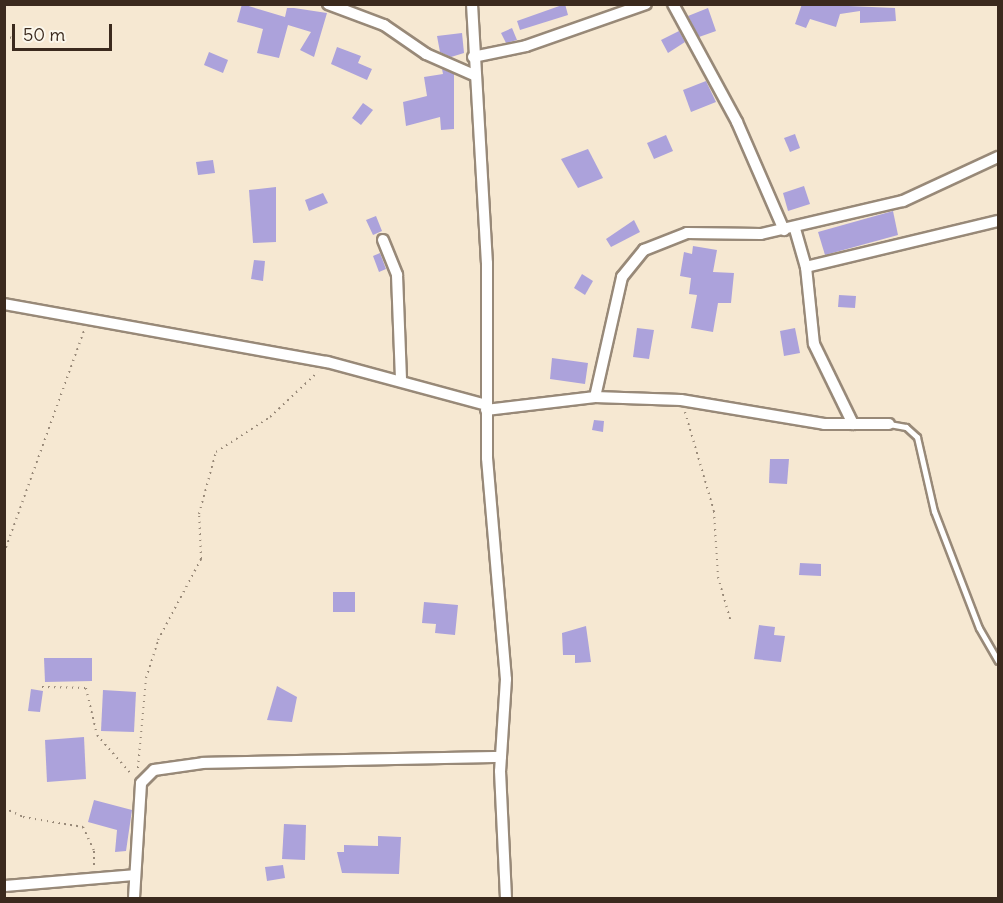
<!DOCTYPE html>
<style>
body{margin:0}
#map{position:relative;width:1003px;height:903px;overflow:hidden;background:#f6e8d2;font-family:Delius,sans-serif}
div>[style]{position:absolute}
.building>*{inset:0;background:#aca2db}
.path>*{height:2px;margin-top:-1px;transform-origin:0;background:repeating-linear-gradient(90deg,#988978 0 1.5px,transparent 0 6px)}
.roads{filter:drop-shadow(2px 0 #988978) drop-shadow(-2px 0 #988978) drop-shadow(0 2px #988978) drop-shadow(0 -2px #988978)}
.service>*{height:5px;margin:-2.5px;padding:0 2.5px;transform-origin:2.5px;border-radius:2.5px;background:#fff}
.minor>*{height:10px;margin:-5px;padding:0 5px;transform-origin:5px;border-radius:5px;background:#fff}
span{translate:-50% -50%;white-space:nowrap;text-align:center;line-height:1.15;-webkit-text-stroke:4.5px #fbf7ec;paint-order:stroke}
.frame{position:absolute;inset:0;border:6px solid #3b2a1e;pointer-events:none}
.scale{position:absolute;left:12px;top:24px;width:100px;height:27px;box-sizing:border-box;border:3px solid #3b2a1e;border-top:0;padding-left:8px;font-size:18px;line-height:21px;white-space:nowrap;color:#3b2a1e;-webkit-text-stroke:4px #fbf7ec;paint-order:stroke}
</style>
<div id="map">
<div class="building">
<div style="clip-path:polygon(242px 4px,285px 17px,287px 8px,294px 8px,327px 13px,314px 57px,300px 50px,311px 32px,288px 25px,279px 58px,257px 53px,263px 29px,237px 22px)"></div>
<div style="clip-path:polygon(565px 4px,568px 15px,520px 30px,517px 21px)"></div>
<div style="clip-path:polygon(802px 4px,895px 8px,896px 21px,860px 23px,860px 11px,840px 14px,836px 27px,810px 19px,806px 28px,795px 24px)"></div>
<div style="clip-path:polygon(708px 8px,716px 31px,699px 37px,688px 16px)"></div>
<div style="clip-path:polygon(512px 28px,517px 40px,506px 43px,501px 33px)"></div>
<div style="clip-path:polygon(679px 31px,685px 42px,668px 53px,661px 40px)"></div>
<div style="clip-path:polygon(462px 33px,464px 53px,451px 57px,440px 52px,437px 36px)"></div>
<div style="clip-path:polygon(337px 47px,361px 56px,358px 63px,372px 69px,367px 80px,331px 64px)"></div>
<div style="clip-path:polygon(209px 52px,228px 60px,223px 73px,204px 65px)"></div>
<div style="clip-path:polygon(442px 69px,454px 74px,454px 129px,441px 130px,440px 117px,406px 126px,403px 102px,427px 96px,424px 77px,443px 74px)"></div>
<div style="clip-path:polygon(706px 81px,716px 102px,691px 112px,683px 90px)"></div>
<div style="clip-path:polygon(363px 103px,373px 110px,361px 125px,352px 118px)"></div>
<div style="clip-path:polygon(795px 134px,800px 148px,790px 152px,784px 138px)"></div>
<div style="clip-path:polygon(666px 135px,673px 151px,654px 159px,647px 143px)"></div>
<div style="clip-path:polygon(588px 149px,603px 178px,578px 188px,561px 159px)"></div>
<div style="clip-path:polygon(213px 160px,215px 173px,198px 175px,196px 162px)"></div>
<div style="clip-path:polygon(804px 186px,810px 204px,788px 211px,783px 193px)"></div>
<div style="clip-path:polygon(276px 187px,276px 242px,253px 243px,249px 190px)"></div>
<div style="clip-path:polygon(323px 193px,328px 203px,309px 211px,305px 200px)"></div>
<div style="clip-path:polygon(893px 211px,898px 235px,825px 255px,818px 232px)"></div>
<div style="clip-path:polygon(376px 216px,382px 231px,373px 235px,366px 220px)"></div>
<div style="clip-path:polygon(634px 220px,640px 232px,611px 247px,606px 239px)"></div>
<div style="clip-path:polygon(693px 246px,717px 250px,713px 272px,734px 273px,731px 303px,718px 303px,713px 332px,691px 328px,697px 295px,689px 294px,691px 278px,680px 276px,684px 252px,692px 254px)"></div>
<div style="clip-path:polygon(380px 253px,386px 269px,379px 272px,373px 256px)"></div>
<div style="clip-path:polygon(254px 260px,265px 261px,263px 281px,251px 279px)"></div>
<div style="clip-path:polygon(582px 274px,593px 281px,585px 295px,574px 288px)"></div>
<div style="clip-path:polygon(839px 295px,856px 296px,855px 308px,838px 307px)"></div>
<div style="clip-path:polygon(637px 328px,654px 330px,649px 359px,633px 357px)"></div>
<div style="clip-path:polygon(795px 328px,800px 353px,784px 356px,780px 331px)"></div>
<div style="clip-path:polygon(552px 358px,588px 363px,585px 384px,550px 379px)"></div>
<div style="clip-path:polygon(594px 420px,604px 421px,603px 432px,592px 430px)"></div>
<div style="clip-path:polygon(770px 459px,789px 459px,787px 484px,769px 483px)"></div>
<div style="clip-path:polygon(800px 563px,821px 564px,821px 576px,799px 575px)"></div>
<div style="clip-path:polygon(333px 592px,355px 592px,355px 612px,333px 612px)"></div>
<div style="clip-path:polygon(424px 602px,458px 605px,455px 635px,435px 633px,436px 624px,422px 623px)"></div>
<div style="clip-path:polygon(759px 625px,775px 627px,774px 635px,785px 636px,781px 662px,754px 659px)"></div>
<div style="clip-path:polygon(586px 626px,591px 662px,575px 663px,575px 655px,563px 655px,562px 633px)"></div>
<div style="clip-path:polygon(44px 658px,92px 658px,92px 681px,45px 682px)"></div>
<div style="clip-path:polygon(277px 686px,297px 697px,292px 722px,267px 720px)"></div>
<div style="clip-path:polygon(31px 689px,43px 691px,40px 712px,28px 711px)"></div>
<div style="clip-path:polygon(103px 690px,136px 692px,134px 732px,101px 731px)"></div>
<div style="clip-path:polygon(84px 737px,86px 779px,47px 782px,45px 740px)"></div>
<div style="clip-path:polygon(94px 800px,132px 810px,126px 851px,115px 852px,117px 830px,88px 822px)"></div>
<div style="clip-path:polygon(284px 824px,306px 825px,305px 860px,282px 859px)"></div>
<div style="clip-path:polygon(378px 836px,401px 837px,399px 874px,342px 873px,337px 852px,344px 852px,344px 845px,378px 846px)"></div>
<div style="clip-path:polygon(283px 865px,285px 878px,267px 881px,265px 867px)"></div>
</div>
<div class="path">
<div style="left:4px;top:37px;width:10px;rotate:6deg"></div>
<div style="left:685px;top:412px;width:103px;rotate:73.7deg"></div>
<div style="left:714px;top:511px;width:66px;rotate:86.5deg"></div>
<div style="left:718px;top:577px;width:47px;rotate:73.9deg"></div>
<div style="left:4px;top:553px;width:236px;rotate:-70.2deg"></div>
<div style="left:42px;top:687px;width:44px;rotate:1.3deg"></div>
<div style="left:86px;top:688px;width:48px;rotate:76.8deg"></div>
<div style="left:97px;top:735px;width:53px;rotate:48.8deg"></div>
<div style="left:138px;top:768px;width:90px;rotate:-84.9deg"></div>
<div style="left:146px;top:678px;width:40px;rotate:-72deg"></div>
<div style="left:158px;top:640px;width:92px;rotate:-62deg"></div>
<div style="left:201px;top:559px;width:45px;rotate:-92.5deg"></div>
<div style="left:199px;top:514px;width:64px;rotate:-74.7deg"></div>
<div style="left:216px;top:452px;width:64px;rotate:-32.9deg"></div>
<div style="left:270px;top:417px;width:66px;rotate:-43.2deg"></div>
<div style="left:4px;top:808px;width:21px;rotate:25deg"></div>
<div style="left:23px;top:817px;width:61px;rotate:9.5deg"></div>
<div style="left:83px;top:827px;width:26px;rotate:65deg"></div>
<div style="left:94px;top:851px;width:15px;rotate:90deg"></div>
</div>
<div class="roads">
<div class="service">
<div style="left:889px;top:424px;width:17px;rotate:10deg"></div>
<div style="left:906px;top:427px;width:15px;rotate:42deg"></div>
<div style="left:917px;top:437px;width:76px;rotate:77.1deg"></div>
<div style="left:934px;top:511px;width:125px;rotate:69deg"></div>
<div style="left:979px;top:628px;width:38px;rotate:60deg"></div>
</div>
<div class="minor">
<div style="left:328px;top:4px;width:60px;rotate:20.6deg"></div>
<div style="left:384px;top:25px;width:51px;rotate:34.6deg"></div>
<div style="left:426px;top:54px;width:52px;rotate:23.6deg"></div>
<div style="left:472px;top:4px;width:259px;rotate:86.7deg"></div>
<div style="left:487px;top:263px;width:195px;rotate:90deg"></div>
<div style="left:487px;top:458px;width:222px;rotate:85.1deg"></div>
<div style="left:506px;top:679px;width:92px;rotate:93.7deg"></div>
<div style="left:500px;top:771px;width:127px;rotate:87.3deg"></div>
<div style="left:673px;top:4px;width:134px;rotate:61.5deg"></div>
<div style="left:737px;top:122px;width:118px;rotate:66.5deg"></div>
<div style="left:473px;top:57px;width:54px;rotate:-11.7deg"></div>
<div style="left:526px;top:46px;width:127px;rotate:-19.3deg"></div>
<div style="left:795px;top:229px;width:40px;rotate:74deg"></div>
<div style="left:806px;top:267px;width:77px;rotate:84.1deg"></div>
<div style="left:814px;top:344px;width:89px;rotate:64deg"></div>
<div style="left:383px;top:240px;width:38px;rotate:68deg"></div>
<div style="left:397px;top:275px;width:106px;rotate:87.8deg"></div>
<div style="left:806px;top:267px;width:197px;rotate:-13.5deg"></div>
<div style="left:4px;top:304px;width:328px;rotate:10.2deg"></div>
<div style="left:327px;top:362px;width:165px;rotate:15.1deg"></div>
<div style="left:595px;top:397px;width:123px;rotate:-77.3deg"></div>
<div style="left:622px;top:277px;width:35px;rotate:-51deg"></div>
<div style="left:644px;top:250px;width:46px;rotate:-21.6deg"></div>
<div style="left:687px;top:233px;width:74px;rotate:0.8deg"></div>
<div style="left:761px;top:234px;width:146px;rotate:-13.1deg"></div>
<div style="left:903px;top:201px;width:105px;rotate:-24.9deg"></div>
<div style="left:486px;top:410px;width:110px;rotate:-6.8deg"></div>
<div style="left:595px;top:397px;width:86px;rotate:2deg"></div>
<div style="left:681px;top:400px;width:145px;rotate:9.5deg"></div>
<div style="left:824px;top:424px;width:65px"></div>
<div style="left:4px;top:886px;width:131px;rotate:-4.8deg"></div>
<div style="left:134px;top:898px;width:115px;rotate:-86.5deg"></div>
<div style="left:141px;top:783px;width:18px;rotate:-45deg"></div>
<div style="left:154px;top:770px;width:49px;rotate:-8.1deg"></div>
<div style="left:203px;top:763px;width:298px;rotate:-1.2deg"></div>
</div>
</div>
<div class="frame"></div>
<div class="scale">50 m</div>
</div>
